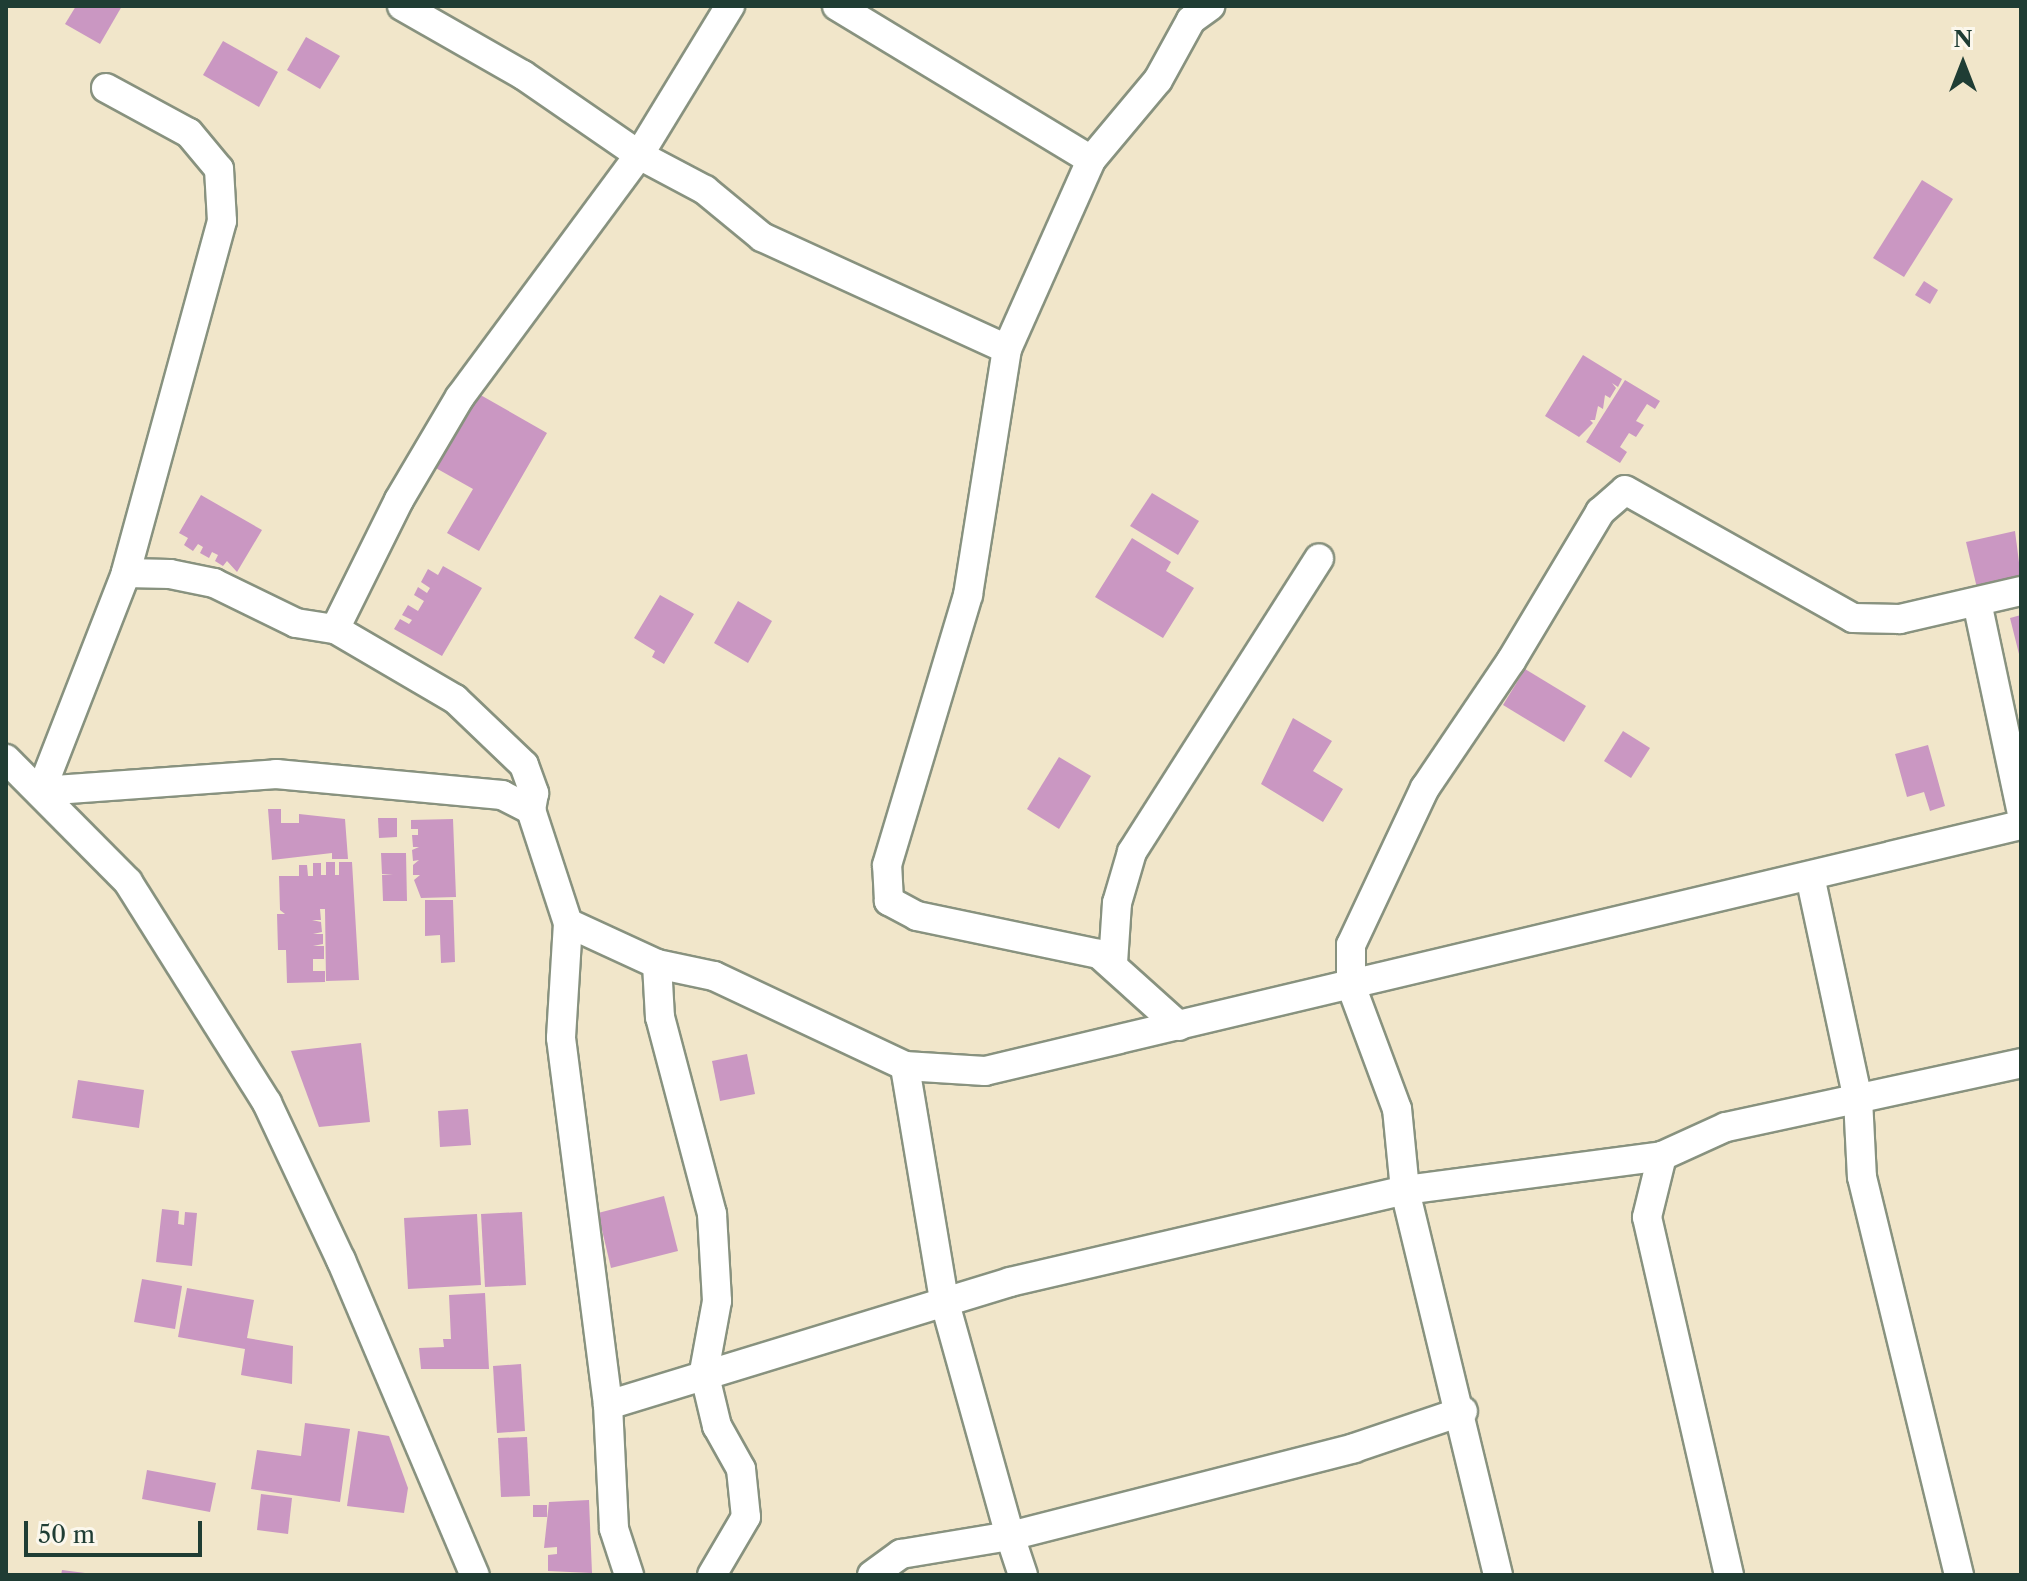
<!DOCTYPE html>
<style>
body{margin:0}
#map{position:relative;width:2027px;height:1581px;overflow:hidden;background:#f1e6ca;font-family:"Libre Caslon Text",serif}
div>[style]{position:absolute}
.building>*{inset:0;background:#ca97c2}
.roads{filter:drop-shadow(2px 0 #88927f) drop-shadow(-2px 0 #88927f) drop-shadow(0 2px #88927f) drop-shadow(0 -2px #88927f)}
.minor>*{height:28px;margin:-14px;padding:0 14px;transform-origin:14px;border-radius:14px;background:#fff}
span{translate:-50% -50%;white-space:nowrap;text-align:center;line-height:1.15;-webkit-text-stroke:6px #fbf7ec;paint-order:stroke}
.frame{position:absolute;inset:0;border:8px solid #1f3d34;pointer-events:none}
.north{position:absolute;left:1923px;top:24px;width:80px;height:80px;-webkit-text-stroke:6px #fbf7ec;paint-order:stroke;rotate:0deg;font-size:22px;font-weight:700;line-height:32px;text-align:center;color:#1f3d34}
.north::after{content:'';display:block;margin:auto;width:28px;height:36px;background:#1f3d34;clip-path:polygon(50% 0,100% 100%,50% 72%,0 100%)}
.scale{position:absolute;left:24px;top:1521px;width:178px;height:36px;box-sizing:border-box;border:4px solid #1f3d34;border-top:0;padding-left:10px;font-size:24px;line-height:28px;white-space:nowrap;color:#1f3d34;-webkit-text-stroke:6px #fbf7ec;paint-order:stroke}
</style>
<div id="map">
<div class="building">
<div style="clip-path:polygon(76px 6px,122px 6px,100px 44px,65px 24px)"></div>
<div style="clip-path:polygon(306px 37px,340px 56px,320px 89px,287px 70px)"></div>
<div style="clip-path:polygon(223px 41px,278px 72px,259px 107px,203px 75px)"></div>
<div style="clip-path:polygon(1922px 180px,1953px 199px,1904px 277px,1873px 258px)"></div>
<div style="clip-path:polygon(1924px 281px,1938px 290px,1930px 304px,1915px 295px)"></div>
<div style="clip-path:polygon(1583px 355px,1622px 379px,1618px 387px,1612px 383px,1616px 388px,1610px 398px,1605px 395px,1603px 409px,1598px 406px,1595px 420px,1590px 420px,1593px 423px,1579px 437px,1545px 416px)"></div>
<div style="clip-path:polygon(1625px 380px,1660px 401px,1655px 409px,1647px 404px,1636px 421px,1644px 425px,1636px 437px,1629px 433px,1620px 447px,1627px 452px,1620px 463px,1586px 442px)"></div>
<div style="clip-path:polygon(477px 393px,547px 433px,479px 551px,447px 533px,473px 489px,434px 467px)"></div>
<div style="clip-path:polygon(1152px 493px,1199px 521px,1178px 555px,1130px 526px)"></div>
<div style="clip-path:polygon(201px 495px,262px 530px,237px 572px,227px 561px,223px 566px,215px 561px,218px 555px,212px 552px,209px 558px,200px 553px,203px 547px,198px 544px,193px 551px,184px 545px,188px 538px,179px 533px)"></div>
<div style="clip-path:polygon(2015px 531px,2021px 578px,1977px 588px,1966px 542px)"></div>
<div style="clip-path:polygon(1132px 538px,1171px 562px,1166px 571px,1194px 588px,1163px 638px,1095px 597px)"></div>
<div style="clip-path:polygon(443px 566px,482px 588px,442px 656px,394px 629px,400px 619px,409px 624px,412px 620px,402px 615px,408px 605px,418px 611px,424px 601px,414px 595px,418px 587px,427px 593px,430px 588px,421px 582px,428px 569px,438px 575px)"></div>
<div style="clip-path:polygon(660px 595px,694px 614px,664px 664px,652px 657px,655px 651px,634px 638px)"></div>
<div style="clip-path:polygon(738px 601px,772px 621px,748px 663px,714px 643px)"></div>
<div style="clip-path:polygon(2021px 615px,2021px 658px,2020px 658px,2010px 618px)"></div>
<div style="clip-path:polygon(1525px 669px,1586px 706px,1564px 742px,1503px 705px)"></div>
<div style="clip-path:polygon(1293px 718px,1332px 741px,1313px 771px,1343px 789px,1323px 822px,1261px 784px)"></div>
<div style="clip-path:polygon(1623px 731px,1650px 748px,1631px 778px,1604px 761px)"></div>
<div style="clip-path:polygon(1928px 745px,1945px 806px,1930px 811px,1924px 792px,1907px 797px,1895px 754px)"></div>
<div style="clip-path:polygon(1059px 757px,1091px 776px,1059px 829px,1027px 809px)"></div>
<div style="clip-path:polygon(268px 809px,281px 809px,281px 823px,299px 823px,299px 814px,345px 819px,348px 859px,332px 859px,332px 853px,272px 860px)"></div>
<div style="clip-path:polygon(378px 818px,397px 818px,397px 837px,379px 838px)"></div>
<div style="clip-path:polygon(453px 819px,456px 897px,421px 898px,414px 880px,420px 875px,413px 875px,413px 865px,419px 860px,413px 861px,412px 850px,419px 847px,413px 847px,412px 835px,418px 835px,418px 829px,411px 829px,411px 820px)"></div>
<div style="clip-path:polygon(381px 853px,406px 853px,407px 901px,383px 901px,382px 875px,393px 874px,382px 874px)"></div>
<div style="clip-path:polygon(326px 862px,335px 862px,335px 875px,339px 875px,339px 862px,352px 862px,359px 980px,326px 981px,325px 909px,320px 909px,321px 920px,312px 920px,321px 922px,322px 932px,313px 934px,323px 934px,323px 944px,313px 946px,324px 946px,324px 959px,313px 959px,313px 971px,325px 971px,325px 982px,287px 983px,286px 950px,278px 950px,277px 914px,285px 914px,280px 910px,279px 876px,299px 876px,299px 865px,307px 865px,308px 876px,313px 876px,313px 863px,321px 863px,321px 875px,326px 875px)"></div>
<div style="clip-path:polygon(425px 900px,453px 900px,455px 962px,441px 963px,440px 935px,425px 936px)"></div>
<div style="clip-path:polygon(361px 1043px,370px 1122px,319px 1127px,291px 1051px)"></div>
<div style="clip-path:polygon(747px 1054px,755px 1094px,720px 1101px,712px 1061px)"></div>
<div style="clip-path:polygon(78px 1080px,144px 1090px,139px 1128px,72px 1118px)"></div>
<div style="clip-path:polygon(468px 1109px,471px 1145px,440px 1147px,438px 1111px)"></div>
<div style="clip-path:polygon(664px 1196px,678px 1251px,611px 1268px,598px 1213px)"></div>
<div style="clip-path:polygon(162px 1209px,179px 1211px,178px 1224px,184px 1225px,185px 1212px,197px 1213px,192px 1266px,156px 1262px)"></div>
<div style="clip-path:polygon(522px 1212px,526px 1285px,485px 1287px,481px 1214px)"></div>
<div style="clip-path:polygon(477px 1214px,481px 1285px,408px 1289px,404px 1218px)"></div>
<div style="clip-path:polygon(142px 1279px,182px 1286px,175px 1329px,134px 1322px)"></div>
<div style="clip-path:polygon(187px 1288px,254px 1300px,247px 1338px,293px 1346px,292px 1384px,241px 1375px,245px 1349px,178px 1337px)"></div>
<div style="clip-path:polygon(485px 1293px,489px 1369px,421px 1369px,419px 1348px,444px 1347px,443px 1339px,451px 1339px,449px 1295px)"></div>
<div style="clip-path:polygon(521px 1364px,525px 1431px,497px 1433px,493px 1366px)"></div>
<div style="clip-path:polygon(305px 1423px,350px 1429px,340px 1502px,251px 1489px,257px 1450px,301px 1456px)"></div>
<div style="clip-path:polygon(358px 1431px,389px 1436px,408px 1488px,404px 1513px,347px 1506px)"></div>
<div style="clip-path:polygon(527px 1437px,530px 1496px,501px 1497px,498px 1438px)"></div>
<div style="clip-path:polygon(147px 1470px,216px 1483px,210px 1512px,142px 1499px)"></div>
<div style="clip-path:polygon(261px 1494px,292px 1498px,288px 1534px,257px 1530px)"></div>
<div style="clip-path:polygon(589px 1500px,592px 1573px,548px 1571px,548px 1555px,557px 1554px,557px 1547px,544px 1548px,549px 1502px)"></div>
<div style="clip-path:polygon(533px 1505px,547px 1505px,547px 1517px,533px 1517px)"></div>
<div style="clip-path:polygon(62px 1570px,85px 1573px,85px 1575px,61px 1575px)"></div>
</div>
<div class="roads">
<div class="minor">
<div style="left:402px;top:6px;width:139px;rotate:29.7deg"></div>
<div style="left:523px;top:75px;width:141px;rotate:34.6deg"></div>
<div style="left:639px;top:155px;width:75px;rotate:27.9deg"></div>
<div style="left:705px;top:190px;width:74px;rotate:39.5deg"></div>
<div style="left:762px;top:237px;width:269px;rotate:24.6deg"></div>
<div style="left:837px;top:6px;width:297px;rotate:31.2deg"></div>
<div style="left:106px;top:88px;width:94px;rotate:28.5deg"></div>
<div style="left:189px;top:133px;width:47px;rotate:50.2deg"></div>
<div style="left:219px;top:169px;width:52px;rotate:86.7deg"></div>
<div style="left:222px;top:221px;width:365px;rotate:105.3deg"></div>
<div style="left:126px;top:573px;width:234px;rotate:111.3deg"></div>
<div style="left:41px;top:791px;width:236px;rotate:-4.1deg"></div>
<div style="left:276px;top:774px;width:227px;rotate:5.3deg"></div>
<div style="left:502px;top:795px;width:33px;rotate:27deg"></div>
<div style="left:531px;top:810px;width:119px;rotate:71.9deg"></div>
<div style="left:568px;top:923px;width:98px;rotate:24.7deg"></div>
<div style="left:657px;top:964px;width:58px;rotate:11.9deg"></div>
<div style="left:714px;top:976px;width:211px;rotate:25.2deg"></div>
<div style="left:905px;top:1066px;width:80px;rotate:3.6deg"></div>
<div style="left:985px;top:1071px;width:1065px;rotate:-13.36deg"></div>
<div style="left:126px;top:573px;width:44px;rotate:1.3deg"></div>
<div style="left:170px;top:574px;width:45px;rotate:11.6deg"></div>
<div style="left:214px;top:583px;width:91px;rotate:26deg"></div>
<div style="left:296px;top:623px;width:39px;rotate:9deg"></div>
<div style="left:335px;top:629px;width:139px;rotate:30.3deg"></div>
<div style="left:455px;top:699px;width:95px;rotate:43.7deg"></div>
<div style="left:524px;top:765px;width:30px;rotate:70deg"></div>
<div style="left:534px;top:793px;width:17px;rotate:100deg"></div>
<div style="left:1977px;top:602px;width:212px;rotate:78deg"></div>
<div style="left:335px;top:629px;width:144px;rotate:-63.6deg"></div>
<div style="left:399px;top:500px;width:120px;rotate:-59.4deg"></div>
<div style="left:460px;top:397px;width:301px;rotate:-53.5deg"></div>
<div style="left:639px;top:155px;width:175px;rotate:-58.6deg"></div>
<div style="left:6px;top:759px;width:173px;rotate:45.2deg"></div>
<div style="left:128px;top:882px;width:261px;rotate:57.8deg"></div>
<div style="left:267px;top:1103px;width:174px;rotate:64.8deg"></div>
<div style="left:341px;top:1260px;width:342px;rotate:67deg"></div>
<div style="left:1810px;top:876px;width:228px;rotate:77.9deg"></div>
<div style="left:1858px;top:1099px;width:78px;rotate:87.1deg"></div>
<div style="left:1862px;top:1177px;width:410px;rotate:76.3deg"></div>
<div style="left:568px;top:923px;width:115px;rotate:93.5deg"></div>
<div style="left:561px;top:1038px;width:370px;rotate:82.7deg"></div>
<div style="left:608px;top:1405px;width:124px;rotate:87.2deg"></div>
<div style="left:614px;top:1529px;width:48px;rotate:71.9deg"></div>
<div style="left:1113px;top:963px;width:60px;rotate:-86.2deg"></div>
<div style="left:1117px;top:903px;width:53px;rotate:-73.6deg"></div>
<div style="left:1132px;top:852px;width:348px;rotate:-57.5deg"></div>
<div style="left:657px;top:964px;width:53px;rotate:86.8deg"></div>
<div style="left:660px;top:1017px;width:204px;rotate:75.2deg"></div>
<div style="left:712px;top:1214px;width:87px;rotate:86.7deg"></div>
<div style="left:717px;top:1301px;width:72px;rotate:100.4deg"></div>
<div style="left:704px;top:1372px;width:56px;rotate:76.5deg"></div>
<div style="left:717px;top:1426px;width:49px;rotate:60.8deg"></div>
<div style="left:741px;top:1469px;width:48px;rotate:84.1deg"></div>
<div style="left:746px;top:1517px;width:67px;rotate:120.4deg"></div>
<div style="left:1179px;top:1026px;width:108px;rotate:-138deg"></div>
<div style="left:1099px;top:954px;width:186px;rotate:-168.2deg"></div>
<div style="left:917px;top:916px;width:32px;rotate:-152deg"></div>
<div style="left:889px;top:901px;width:36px;rotate:-93deg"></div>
<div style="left:887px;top:865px;width:282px;rotate:-73.3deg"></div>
<div style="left:968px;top:595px;width:249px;rotate:-81deg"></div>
<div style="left:1007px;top:349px;width:207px;rotate:-66deg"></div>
<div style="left:1091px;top:160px;width:104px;rotate:-50.1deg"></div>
<div style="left:1158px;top:80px;width:68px;rotate:-61.2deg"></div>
<div style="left:1191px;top:20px;width:24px;rotate:-36deg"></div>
<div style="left:608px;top:1405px;width:420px;rotate:-17deg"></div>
<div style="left:1010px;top:1282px;width:406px;rotate:-13.1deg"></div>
<div style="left:1405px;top:1190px;width:259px;rotate:-7.5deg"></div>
<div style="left:872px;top:1575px;width:36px;rotate:-36deg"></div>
<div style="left:901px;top:1554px;width:110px;rotate:-9.4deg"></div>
<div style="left:1010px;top:1536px;width:245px;rotate:-105.6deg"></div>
<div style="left:944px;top:1300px;width:237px;rotate:-99.5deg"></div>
<div style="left:1023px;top:1575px;width:41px;rotate:-108.4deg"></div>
<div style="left:1010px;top:1536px;width:355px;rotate:-14.3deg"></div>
<div style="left:1354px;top:1448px;width:115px;rotate:-18.7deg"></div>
<div style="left:1498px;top:1575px;width:396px;rotate:-103.6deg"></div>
<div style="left:1405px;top:1190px;width:81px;rotate:-95.6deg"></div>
<div style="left:1397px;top:1109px;width:132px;rotate:-110.4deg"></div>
<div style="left:1351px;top:985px;width:40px;rotate:-90deg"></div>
<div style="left:1351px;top:945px;width:174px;rotate:-64.8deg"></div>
<div style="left:1425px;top:788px;width:153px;rotate:-55.9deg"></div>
<div style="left:1511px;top:661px;width:174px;rotate:-59.1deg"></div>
<div style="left:1600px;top:512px;width:33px;rotate:-41deg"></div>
<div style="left:1625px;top:490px;width:261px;rotate:29.3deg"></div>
<div style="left:1853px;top:618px;width:47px;rotate:1.2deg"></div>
<div style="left:1900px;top:619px;width:124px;rotate:-13deg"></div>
<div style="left:1729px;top:1575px;width:367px;rotate:-102.9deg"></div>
<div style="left:1647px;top:1217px;width:63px;rotate:-76.2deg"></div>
<div style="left:1662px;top:1156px;width:70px;rotate:-24.4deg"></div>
<div style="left:1726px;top:1127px;width:302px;rotate:-12.2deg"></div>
</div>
</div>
<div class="frame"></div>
<div class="north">N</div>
<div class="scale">50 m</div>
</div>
